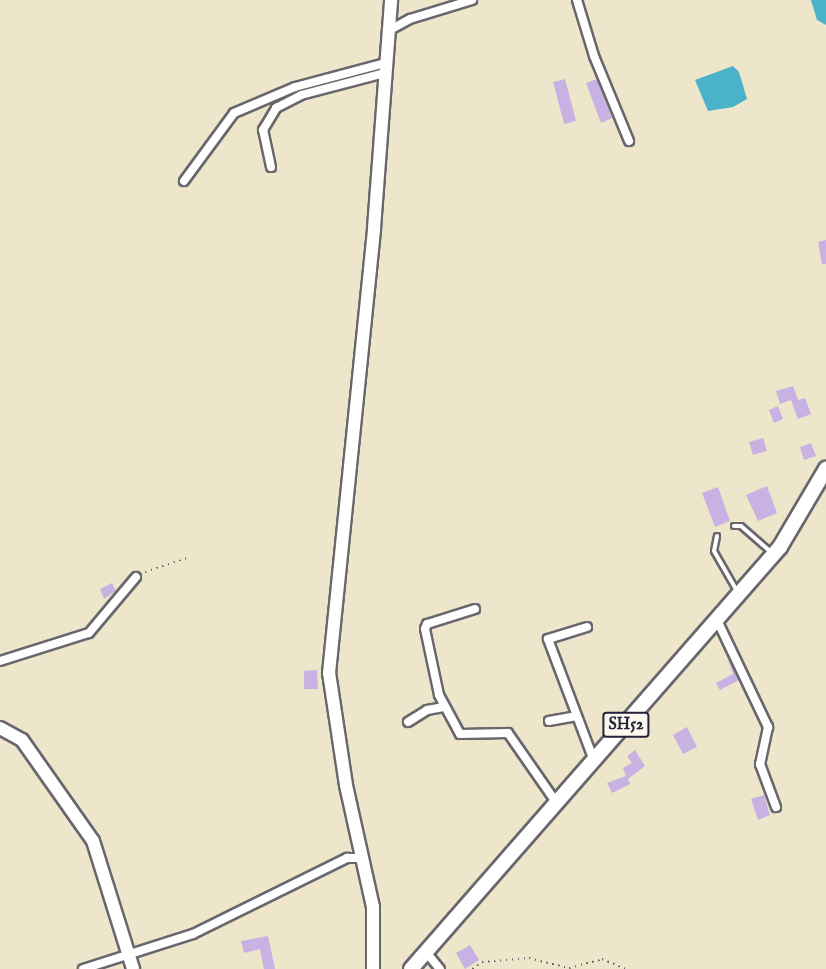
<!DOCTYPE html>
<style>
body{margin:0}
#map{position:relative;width:826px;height:969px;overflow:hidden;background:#eee6ca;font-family:"IM FELL English",serif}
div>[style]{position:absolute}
.water>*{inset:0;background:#4ab2c9}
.building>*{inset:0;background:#c8b1e3}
.path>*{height:1.5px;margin-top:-0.75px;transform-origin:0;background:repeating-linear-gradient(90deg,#69676d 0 1.5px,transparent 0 6px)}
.roads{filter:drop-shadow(2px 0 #69676d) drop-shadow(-2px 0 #69676d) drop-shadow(0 2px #69676d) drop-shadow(0 -2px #69676d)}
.lane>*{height:4px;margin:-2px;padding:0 2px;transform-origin:2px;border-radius:2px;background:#fff}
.street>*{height:8px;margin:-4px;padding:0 4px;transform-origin:4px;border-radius:4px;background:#fff}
.secondary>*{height:12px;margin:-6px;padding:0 6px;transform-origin:6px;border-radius:6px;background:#fff}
.primary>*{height:14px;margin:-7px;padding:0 7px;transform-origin:7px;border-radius:7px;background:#fff}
span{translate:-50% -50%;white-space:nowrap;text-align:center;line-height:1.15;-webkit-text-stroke:4.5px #fbf7ec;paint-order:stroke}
.shield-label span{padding:2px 4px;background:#fbf7ec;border:2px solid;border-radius:4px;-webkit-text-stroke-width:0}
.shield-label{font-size:16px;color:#22223b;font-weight:700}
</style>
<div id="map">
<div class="water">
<div style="clip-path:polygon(811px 0,826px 0,826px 25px,817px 20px)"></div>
<div style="clip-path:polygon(733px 66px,739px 72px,747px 99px,733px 107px,708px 111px,695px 80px)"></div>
</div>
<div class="building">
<div style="clip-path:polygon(565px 79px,576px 121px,564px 124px,553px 82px)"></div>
<div style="clip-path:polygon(597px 79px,612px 118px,601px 123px,586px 83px)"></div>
<div style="clip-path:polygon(826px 240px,826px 264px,822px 264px,818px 242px)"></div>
<div style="clip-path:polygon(793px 386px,798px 400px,805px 398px,811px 414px,798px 419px,791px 400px,780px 404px,776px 391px)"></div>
<div style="clip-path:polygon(778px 406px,783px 419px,774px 423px,769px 410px)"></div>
<div style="clip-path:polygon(763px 438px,767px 451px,753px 455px,749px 442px)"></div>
<div style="clip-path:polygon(811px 443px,816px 456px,804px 460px,800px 447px)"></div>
<div style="clip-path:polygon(767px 486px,777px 513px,758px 521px,746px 495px)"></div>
<div style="clip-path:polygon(718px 487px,730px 521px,715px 527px,702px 493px)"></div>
<div style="clip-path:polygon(112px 583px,116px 591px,104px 599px,100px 589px)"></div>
<div style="clip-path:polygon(726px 654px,739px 680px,720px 690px,716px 683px,733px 674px)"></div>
<div style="clip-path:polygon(317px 670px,318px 689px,304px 689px,304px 671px)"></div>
<div style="clip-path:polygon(687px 727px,697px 747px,683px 754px,673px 735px)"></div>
<div style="clip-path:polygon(635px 750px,645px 766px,628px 779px,630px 784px,612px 793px,607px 783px,626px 776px,623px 768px,632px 763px,627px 756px)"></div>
<div style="clip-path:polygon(764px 795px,770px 815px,758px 820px,751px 799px)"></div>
<div style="clip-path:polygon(268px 936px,275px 969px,264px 969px,260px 949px,244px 953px,241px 941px)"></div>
<div style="clip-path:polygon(470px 945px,479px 960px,465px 969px,456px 953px)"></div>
</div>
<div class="path">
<div style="left:145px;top:572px;width:47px;rotate:-18.4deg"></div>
<div style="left:472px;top:969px;width:12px;rotate:-35deg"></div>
<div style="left:482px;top:962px;width:47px;rotate:-4.9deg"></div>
<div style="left:529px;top:958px;width:41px;rotate:14deg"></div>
<div style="left:569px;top:968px;width:34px;rotate:-15deg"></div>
<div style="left:602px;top:959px;width:25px;rotate:23deg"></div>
</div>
<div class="roads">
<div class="lane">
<div style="left:734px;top:526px;width:7px"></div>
<div style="left:741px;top:526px;width:40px;rotate:41deg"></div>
<div style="left:717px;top:536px;width:15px;rotate:101deg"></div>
<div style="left:714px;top:551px;width:46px;rotate:60.1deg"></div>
</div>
<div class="street">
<div style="left:577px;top:0;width:59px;rotate:73.1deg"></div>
<div style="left:594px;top:56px;width:92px;rotate:67.6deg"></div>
<div style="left:388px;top:31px;width:25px;rotate:-29deg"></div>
<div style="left:410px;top:19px;width:65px;rotate:-17deg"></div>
<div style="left:271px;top:167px;width:38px;rotate:-102deg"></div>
<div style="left:263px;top:130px;width:26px;rotate:-59deg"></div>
<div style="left:276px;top:108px;width:28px;rotate:-27deg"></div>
<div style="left:301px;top:95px;width:87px;rotate:-14.7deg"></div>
<div style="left:184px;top:181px;width:84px;rotate:-53.7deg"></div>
<div style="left:234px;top:113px;width:66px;rotate:-23.1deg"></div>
<div style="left:295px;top:87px;width:94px;rotate:-14.8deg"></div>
<div style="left:475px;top:609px;width:50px;rotate:162.6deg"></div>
<div style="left:427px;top:624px;width:5px;rotate:112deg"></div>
<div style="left:425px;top:629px;width:67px;rotate:78deg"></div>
<div style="left:439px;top:695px;width:44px;rotate:61.7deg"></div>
<div style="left:460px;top:734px;width:48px;rotate:-1.2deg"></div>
<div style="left:508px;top:733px;width:84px;rotate:55.2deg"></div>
<div style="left:717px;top:620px;width:119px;rotate:64.5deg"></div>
<div style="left:768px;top:727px;width:38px;rotate:102deg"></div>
<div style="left:760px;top:764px;width:46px;rotate:69.6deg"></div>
<div style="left:587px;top:627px;width:41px;rotate:162.9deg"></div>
<div style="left:548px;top:639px;width:130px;rotate:69.3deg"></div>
<div style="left:0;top:661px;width:93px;rotate:-17.5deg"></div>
<div style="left:89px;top:633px;width:73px;rotate:-50deg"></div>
<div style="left:549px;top:721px;width:27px;rotate:-10deg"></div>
<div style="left:408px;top:722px;width:22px;rotate:-32deg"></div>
<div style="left:427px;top:710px;width:17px;rotate:-10deg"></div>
<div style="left:426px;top:952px;width:22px;rotate:51deg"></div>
<div style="left:83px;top:969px;width:115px;rotate:-17.7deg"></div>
<div style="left:193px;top:934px;width:172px;rotate:-26.3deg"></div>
<div style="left:347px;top:858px;width:14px"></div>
</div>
<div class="secondary">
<div style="left:0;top:728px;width:25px;rotate:29deg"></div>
<div style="left:22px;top:740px;width:123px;rotate:54.9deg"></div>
<div style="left:93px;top:841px;width:134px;rotate:72.6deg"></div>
<div style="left:373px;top:969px;width:62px;rotate:-90deg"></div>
<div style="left:373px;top:907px;width:125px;rotate:-102.5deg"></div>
<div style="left:346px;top:785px;width:113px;rotate:-98.6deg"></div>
<div style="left:329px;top:673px;width:447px;rotate:-84.2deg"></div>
<div style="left:374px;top:228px;width:229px;rotate:-85.7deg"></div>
</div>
<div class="primary">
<div style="left:411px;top:969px;width:561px;rotate:-48.83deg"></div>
<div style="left:780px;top:547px;width:91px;rotate:-59.5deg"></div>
</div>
</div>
<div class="shield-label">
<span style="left:626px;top:725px">SH52</span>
</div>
</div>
